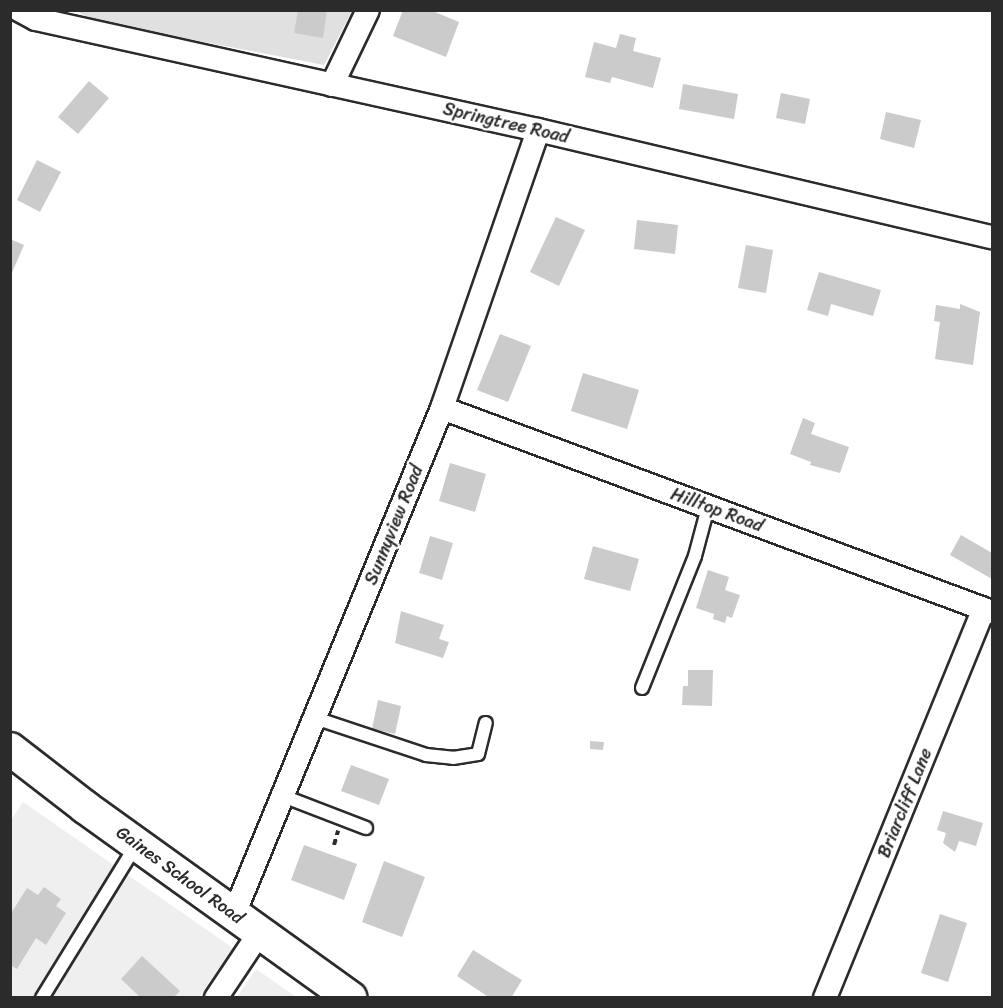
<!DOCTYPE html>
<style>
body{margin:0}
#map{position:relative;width:1003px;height:1008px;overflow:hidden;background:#fff;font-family:Sriracha,sans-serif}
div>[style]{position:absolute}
.built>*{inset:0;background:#efefef}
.green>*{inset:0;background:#e0e0e0}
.building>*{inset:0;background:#cbcbcb}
.path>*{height:4px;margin-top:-2px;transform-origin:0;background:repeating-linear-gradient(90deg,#2b2b2b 0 6px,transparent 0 10.5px)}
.roads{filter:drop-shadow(2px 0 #2b2b2b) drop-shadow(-2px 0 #2b2b2b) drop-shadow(0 2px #2b2b2b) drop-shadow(0 -2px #2b2b2b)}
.lane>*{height:12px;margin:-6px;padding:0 6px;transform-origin:6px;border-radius:6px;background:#fff}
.street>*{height:22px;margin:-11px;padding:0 11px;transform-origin:11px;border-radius:11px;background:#fff}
.secondary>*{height:32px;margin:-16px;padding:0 16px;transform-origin:16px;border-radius:16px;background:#fff}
span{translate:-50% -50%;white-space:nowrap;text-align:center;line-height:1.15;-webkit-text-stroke:4.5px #fff;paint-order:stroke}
.street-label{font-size:18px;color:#2b2b2b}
.frame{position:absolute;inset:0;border:12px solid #2b2b2b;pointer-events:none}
</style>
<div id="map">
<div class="built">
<div style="clip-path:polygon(23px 802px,233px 948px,199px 997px,11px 998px,11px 820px)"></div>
<div style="clip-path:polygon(256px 969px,296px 997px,237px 997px)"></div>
</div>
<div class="green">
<div style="clip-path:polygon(76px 11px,352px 11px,324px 65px,94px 21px)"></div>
</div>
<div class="building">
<div style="clip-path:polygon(298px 10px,327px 10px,323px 38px,294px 33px)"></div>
<div style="clip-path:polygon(403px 10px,430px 10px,459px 22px,446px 57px,393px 36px)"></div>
<div style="clip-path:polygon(620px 34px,636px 38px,633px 51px,661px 58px,653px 88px,612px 77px,610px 83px,585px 77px,594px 42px,616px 48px)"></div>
<div style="clip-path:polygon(89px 81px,109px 98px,78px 134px,58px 117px)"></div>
<div style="clip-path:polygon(683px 84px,738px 94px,734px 119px,679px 109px)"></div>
<div style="clip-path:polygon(781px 93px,810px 99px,805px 124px,776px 118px)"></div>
<div style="clip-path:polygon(886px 112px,921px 120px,914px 148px,880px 139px)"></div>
<div style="clip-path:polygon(37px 160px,61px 172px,40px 212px,17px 200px)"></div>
<div style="clip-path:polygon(556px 217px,585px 230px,559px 286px,530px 272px)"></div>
<div style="clip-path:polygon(637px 220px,678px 225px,675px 254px,634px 249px)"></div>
<div style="clip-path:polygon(10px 239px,24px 245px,10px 277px)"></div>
<div style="clip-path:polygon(746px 245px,773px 250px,766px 293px,738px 288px)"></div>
<div style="clip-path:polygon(819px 272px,881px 290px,873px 316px,831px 304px,828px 316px,807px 310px)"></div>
<div style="clip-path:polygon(960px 304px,980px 312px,973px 365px,935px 359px,940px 322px,934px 321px,936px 305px,960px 309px)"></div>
<div style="clip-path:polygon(500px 334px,531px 346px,508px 402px,477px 390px)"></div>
<div style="clip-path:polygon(583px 373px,639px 390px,627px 429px,571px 411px)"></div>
<div style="clip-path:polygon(803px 418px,815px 423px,811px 434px,849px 447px,840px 473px,810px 465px,811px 462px,790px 454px)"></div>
<div style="clip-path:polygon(450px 463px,486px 474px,475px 512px,439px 501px)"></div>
<div style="clip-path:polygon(961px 535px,992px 553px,992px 579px,950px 555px)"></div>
<div style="clip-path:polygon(430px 536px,453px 543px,442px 580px,419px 573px)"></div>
<div style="clip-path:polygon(593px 546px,639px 559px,630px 591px,584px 579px)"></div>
<div style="clip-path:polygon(708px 570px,729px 577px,725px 590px,740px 595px,732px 618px,727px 616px,725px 623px,713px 619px,714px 614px,696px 608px)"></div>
<div style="clip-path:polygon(401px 611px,444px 625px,439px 639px,449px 642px,443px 658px,395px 643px)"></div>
<div style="clip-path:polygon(688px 670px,713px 670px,712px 706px,682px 705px,683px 686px,688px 686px)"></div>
<div style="clip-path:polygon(378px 700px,401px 706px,395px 734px,372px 729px)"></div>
<div style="clip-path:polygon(590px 741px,604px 742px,603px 750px,590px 749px)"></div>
<div style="clip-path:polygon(351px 765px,389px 779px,379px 805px,341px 791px)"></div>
<div style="clip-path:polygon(943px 811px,983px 823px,976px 846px,959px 841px,955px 852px,943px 843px,946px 833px,937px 830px)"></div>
<div style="clip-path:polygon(304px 845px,357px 864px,344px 900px,291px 880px)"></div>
<div style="clip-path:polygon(384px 861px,425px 877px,402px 937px,362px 922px)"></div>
<div style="clip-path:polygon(44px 887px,61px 899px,56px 906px,66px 913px,46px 945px,36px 938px,17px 969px,10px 965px,10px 915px,27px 888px,38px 895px)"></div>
<div style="clip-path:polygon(940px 914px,967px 923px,948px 982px,921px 973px)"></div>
<div style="clip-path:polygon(473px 950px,522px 980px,511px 998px,490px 998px,457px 976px)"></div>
<div style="clip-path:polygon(142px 956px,180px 991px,173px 998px,141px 998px,121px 979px)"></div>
</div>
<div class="path">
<div style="left:334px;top:845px;width:15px;rotate:-74deg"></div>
</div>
<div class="roads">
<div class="lane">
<div style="left:642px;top:688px;width:142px;rotate:-68.1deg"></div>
<div style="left:695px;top:556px;width:51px;rotate:-75.1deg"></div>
<div style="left:315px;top:718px;width:117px;rotate:18.4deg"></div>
<div style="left:426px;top:755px;width:27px;rotate:6deg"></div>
<div style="left:453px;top:758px;width:25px;rotate:-9deg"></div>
<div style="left:478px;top:754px;width:32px;rotate:-76deg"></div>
<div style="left:283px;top:796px;width:89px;rotate:21.1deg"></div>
<div style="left:42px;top:998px;width:180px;rotate:-58.4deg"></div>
</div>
<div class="street">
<div style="left:19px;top:10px;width:19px;rotate:28deg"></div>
<div style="left:36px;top:19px;width:514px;rotate:12.47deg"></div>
<div style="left:538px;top:130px;width:466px;rotate:13.3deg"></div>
<div style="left:332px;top:85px;width:83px;rotate:-64.4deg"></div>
<div style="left:442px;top:408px;width:587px;rotate:20.35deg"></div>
<div style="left:234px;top:914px;width:547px;rotate:-67.65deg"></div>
<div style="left:442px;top:408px;width:294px;rotate:-70.9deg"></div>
<div style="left:216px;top:998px;width:79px;rotate:-56.3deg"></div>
<div style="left:825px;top:998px;width:420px;rotate:-67.8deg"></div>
</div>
<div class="secondary">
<div style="left:10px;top:749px;width:95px;rotate:37.7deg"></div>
<div style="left:85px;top:807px;width:327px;rotate:35.7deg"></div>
</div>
</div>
<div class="street-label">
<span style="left:506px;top:123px;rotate:13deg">Springtree Road</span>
<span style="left:717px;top:510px;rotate:20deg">Hilltop Road</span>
<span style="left:394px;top:525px;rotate:-68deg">Sunnyview Road</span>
<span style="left:905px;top:803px;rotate:-68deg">Briarcliff Lane</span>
<span style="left:180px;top:875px;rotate:36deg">Gaines School Road</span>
</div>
<div class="frame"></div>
</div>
